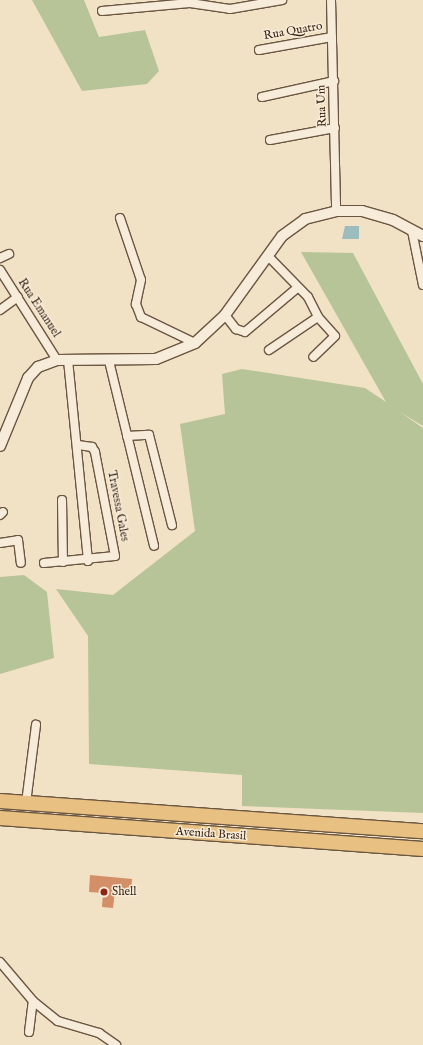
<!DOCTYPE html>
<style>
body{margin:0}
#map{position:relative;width:423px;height:1045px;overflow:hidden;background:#f1e2c5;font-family:"IM FELL English",serif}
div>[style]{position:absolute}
.green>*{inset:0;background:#b6c498}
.water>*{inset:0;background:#9dbcbd}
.building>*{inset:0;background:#d38f68}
.roads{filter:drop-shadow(1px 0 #6a5541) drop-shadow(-1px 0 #6a5541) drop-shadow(0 1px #6a5541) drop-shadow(0 -1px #6a5541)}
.minor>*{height:8px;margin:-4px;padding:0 4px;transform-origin:4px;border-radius:4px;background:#f6ecd9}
.tertiary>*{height:10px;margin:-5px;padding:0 5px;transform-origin:5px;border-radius:5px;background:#f6ecd9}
.motorway>*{height:14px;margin:-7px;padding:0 7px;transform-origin:7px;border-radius:7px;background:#e8c182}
.dots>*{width:11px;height:11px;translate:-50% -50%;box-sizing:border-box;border:2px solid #f6ecd9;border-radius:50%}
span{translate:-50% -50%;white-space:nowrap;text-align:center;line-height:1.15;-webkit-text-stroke:3px #f6ecd9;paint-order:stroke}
.street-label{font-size:12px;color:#3d2615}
.poi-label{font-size:12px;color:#3d2615}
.left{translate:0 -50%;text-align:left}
</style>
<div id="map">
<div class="green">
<div style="clip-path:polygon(32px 0,84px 0,99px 37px,145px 30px,159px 71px,147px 84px,82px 91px)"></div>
<div style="clip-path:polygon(301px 252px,353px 253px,423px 384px,423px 426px,400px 412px,423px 428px,423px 813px,242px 806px,242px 775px,89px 764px,88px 636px,56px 589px,113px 595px,195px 531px,180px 424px,225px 414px,222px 374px,242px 369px,365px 388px,386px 402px)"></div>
<div style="clip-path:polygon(24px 575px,47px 592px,54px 658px,0 674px,0 577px)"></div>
</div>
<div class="water">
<div style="clip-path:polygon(345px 226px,359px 226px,359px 239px,342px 239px)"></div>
</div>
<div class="building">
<div style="clip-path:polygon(90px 875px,132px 879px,131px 893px,115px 891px,113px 908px,102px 907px,103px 893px,89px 892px)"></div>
</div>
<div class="roads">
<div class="minor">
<div style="left:331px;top:0;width:211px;rotate:88.6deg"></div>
<div style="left:102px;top:11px;width:88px;rotate:-5.2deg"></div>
<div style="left:190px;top:3px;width:40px;rotate:8.5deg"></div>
<div style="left:230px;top:9px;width:53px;rotate:-9.8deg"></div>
<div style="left:259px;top:50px;width:74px;rotate:-10.1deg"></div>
<div style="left:262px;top:97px;width:74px;rotate:-12.5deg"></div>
<div style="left:270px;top:140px;width:66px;rotate:-10.5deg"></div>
<div style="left:120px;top:218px;width:65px;rotate:71.3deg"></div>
<div style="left:141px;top:280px;width:25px;rotate:102deg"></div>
<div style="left:136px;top:304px;width:14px;rotate:69deg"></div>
<div style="left:141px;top:317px;width:60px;rotate:25.7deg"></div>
<div style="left:412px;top:231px;width:55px;rotate:78.5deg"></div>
<div style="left:268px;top:256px;width:57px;rotate:45.7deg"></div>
<div style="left:308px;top:297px;width:22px;rotate:63deg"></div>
<div style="left:318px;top:317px;width:25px;rotate:48deg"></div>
<div style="left:335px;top:336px;width:30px;rotate:136deg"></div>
<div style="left:0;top:258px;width:10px;rotate:-24deg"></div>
<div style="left:0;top:270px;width:107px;rotate:57.7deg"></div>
<div style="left:0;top:310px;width:22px;rotate:-36deg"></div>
<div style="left:225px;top:315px;width:18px;rotate:52deg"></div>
<div style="left:236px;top:329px;width:9px;rotate:18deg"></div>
<div style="left:245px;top:332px;width:68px;rotate:-40.2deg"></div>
<div style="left:269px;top:350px;width:59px;rotate:-34deg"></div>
<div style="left:68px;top:360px;width:202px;rotate:84.3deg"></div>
<div style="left:109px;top:361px;width:190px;rotate:76.3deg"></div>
<div style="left:127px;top:436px;width:22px;rotate:-3deg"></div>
<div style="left:149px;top:435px;width:93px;rotate:75.7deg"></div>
<div style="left:62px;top:500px;width:62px;rotate:89.1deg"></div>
<div style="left:0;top:515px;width:4px;rotate:-45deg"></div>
<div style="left:0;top:543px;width:18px;rotate:-9deg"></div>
<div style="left:18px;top:540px;width:23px;rotate:83deg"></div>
<div style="left:44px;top:563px;width:71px;rotate:-5.6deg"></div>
<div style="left:115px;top:556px;width:106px;rotate:-100.9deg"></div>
<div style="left:95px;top:452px;width:6px;rotate:-121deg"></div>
<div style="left:92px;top:447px;width:14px;rotate:-172deg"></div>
<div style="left:26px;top:803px;width:79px;rotate:-82.7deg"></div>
<div style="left:0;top:962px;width:51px;rotate:49.8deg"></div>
<div style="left:33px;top:1001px;width:32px;rotate:39deg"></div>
<div style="left:58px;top:1021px;width:43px;rotate:16.3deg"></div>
<div style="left:99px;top:1033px;width:21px;rotate:35deg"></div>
<div style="left:29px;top:1032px;width:31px;rotate:-83deg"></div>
</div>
<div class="tertiary">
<div style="left:0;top:446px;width:74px;rotate:-67.6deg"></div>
<div style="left:28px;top:378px;width:15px;rotate:-48deg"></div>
<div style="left:38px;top:367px;width:20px;rotate:-20deg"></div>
<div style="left:57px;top:360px;width:99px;rotate:-0.6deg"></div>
<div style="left:156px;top:359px;width:42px;rotate:-22.3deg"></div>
<div style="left:195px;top:343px;width:41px;rotate:-43deg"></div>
<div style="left:225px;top:315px;width:97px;rotate:-54.2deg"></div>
<div style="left:282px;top:236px;width:29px;rotate:-36deg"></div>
<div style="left:305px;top:219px;width:32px;rotate:-14deg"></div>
<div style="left:336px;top:211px;width:26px"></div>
<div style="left:362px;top:211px;width:32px;rotate:16deg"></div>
<div style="left:393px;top:220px;width:34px;rotate:28deg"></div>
</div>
<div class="motorway">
<div style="left:0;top:801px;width:424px;rotate:4.1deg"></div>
<div style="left:0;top:818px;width:424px;rotate:4.2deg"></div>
</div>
</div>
<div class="dots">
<div style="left:104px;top:892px;background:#8f2418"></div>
</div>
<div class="street-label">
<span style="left:293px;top:31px;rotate:-10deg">Rua Quatro</span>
<span style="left:322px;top:106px;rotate:-92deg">Rua Um</span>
<span style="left:39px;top:308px;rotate:57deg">Rua Emanuel</span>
<span style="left:118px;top:506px;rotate:79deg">Travessa Gales</span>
<span style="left:211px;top:834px;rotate:4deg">Avenida Brasil</span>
</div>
<div class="poi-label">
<span class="left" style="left:112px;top:892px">Shell</span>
</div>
</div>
